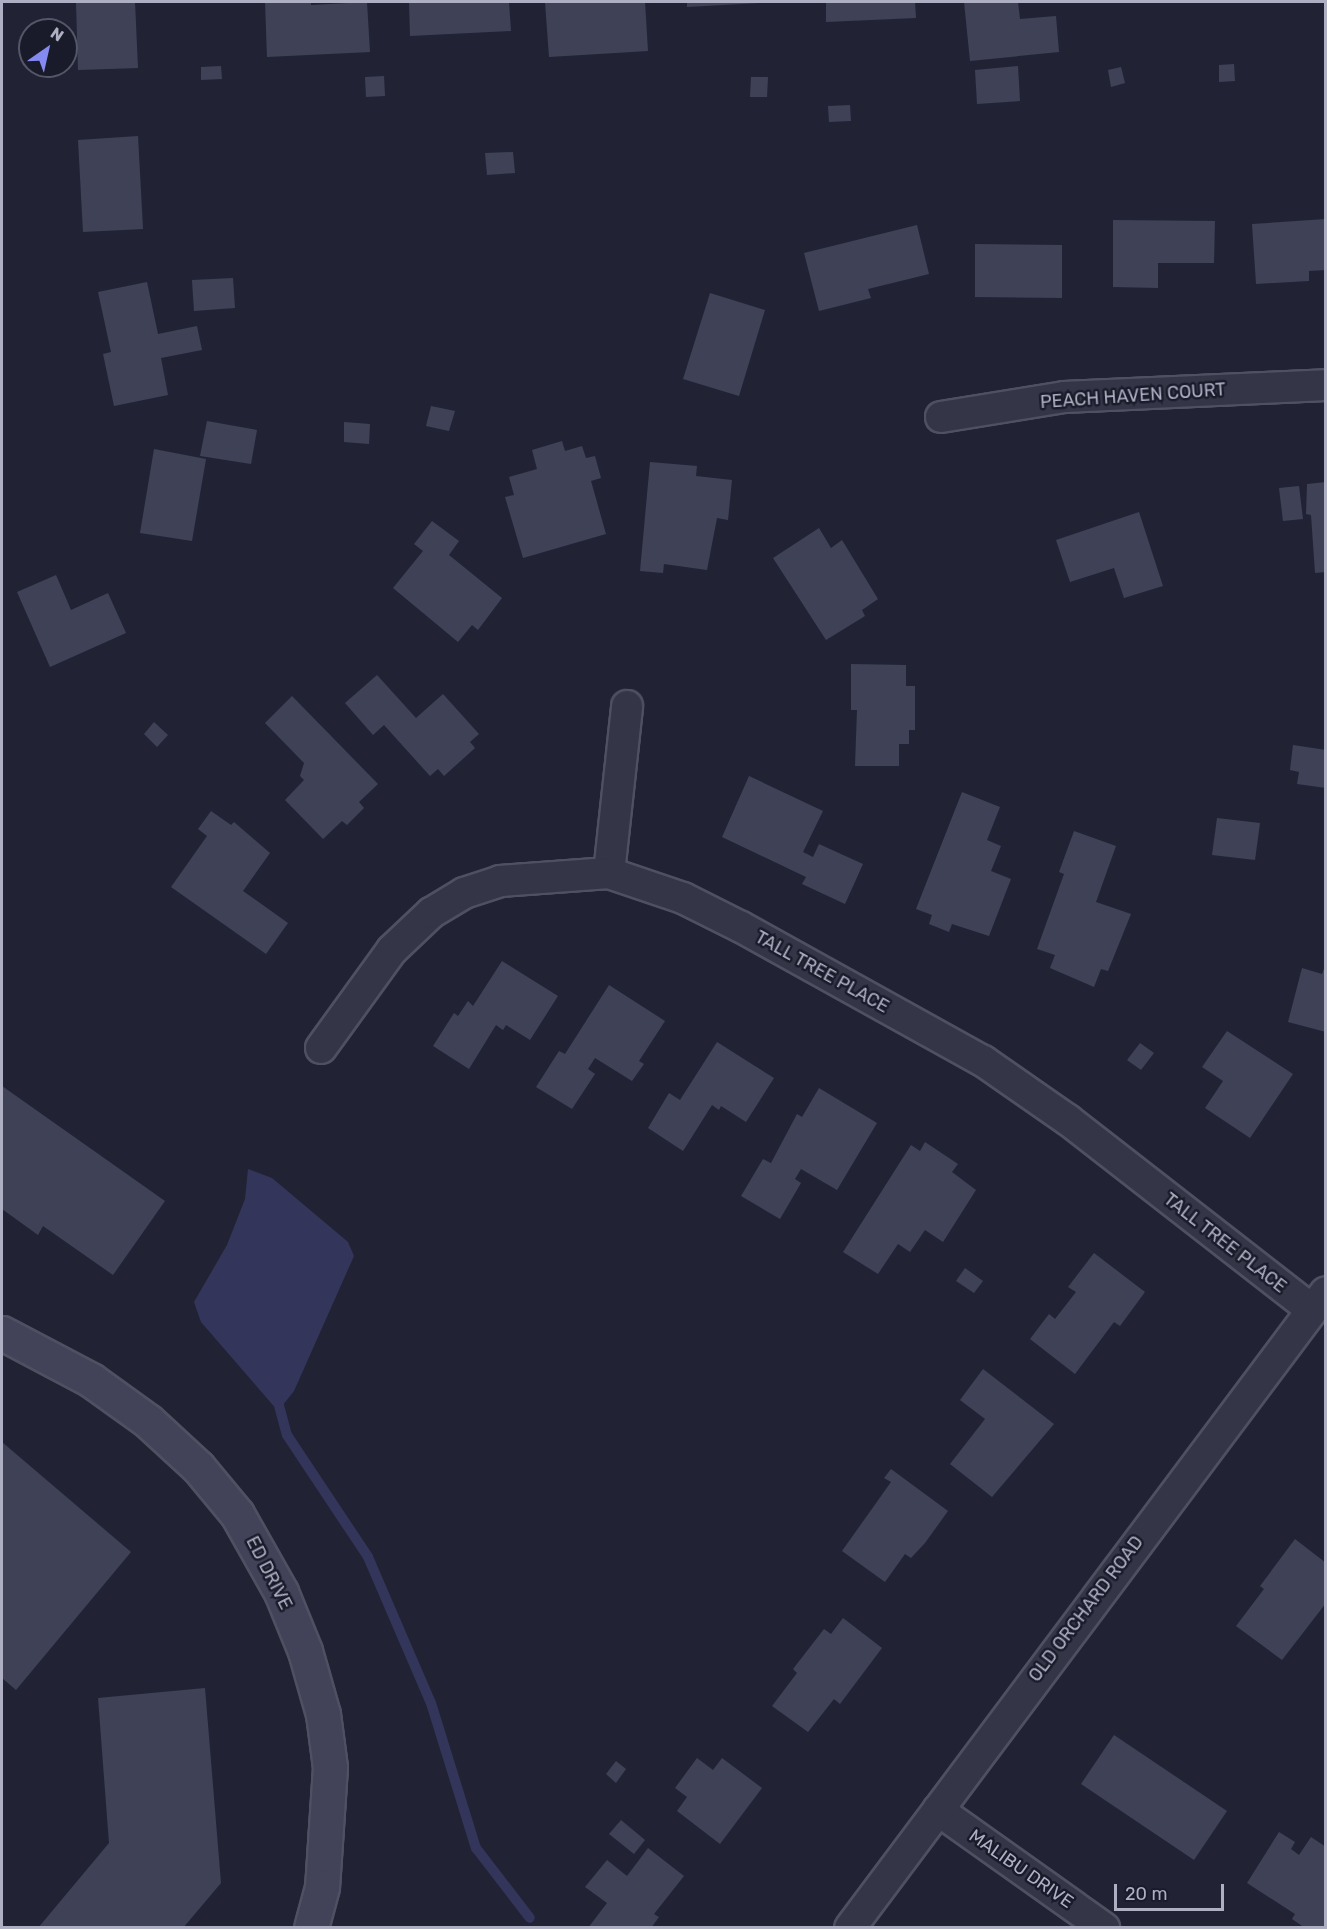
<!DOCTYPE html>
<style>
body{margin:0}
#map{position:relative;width:1327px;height:1929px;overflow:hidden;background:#212335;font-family:Rubik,sans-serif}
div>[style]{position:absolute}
.water>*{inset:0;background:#33365a}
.stream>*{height:10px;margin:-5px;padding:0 5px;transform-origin:5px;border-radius:5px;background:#33365a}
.building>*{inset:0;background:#3f4157}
.roads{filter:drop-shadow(2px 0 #4f5061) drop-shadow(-2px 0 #4f5061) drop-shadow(0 2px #4f5061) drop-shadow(0 -2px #4f5061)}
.street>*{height:30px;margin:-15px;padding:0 15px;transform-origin:15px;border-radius:15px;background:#343546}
.secondary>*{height:33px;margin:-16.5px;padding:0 16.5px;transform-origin:16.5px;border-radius:16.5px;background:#424359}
span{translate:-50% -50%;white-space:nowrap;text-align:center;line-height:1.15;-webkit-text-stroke:5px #1a1b2a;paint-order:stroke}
.street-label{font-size:18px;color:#aeafc3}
.frame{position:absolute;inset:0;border:3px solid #aeafc3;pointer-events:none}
.north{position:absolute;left:18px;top:18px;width:60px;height:60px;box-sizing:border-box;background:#1a1b2a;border:2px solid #555667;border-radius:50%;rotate:34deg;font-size:16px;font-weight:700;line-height:24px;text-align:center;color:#aeafc3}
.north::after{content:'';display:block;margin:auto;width:21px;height:27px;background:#858af1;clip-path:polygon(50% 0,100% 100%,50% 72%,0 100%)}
.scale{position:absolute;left:1114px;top:1884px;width:110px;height:27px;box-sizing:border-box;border:3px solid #aeafc3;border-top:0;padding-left:8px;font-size:18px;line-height:21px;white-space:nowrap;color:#aeafc3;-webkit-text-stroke:4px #1a1b2a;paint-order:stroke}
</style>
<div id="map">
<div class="water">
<div style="clip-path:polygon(248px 1169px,272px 1178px,348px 1242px,354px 1256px,294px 1391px,278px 1411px,201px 1322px,194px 1302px,227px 1245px,245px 1199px)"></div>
</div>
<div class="stream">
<div style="left:277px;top:1398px;width:38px;rotate:75deg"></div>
<div style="left:287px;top:1435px;width:146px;rotate:56.4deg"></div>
<div style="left:368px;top:1557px;width:159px;rotate:66.7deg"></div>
<div style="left:431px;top:1703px;width:152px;rotate:72.8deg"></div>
<div style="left:476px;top:1848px;width:88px;rotate:52.4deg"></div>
</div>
<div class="building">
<div style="clip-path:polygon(76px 2px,135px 2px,138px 68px,78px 70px)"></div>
<div style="clip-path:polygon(265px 2px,311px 2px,311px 5px,367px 2px,370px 52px,267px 57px)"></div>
<div style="clip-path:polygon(409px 2px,509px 2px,511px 31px,410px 36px)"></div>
<div style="clip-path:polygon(545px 2px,645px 2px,648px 51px,549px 57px)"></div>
<div style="clip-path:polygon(687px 2px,760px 2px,760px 3px,687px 7px)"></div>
<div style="clip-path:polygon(826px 2px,915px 2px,916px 18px,826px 22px)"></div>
<div style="clip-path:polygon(964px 2px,1018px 2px,1020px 19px,1056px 16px,1059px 52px,970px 61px)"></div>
<div style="clip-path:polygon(1234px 64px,1235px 81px,1219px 82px,1219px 65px)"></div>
<div style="clip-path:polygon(221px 66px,222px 79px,201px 80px,201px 67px)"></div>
<div style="clip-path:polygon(1018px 66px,1020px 101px,977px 104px,975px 70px)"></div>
<div style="clip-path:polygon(1121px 67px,1125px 83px,1111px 87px,1108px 70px)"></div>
<div style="clip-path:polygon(384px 76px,385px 96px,366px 97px,365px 77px)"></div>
<div style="clip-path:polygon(751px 77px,768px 77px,767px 97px,750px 97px)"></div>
<div style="clip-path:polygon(850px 105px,851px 121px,829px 122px,828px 106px)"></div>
<div style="clip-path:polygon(138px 136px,143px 229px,83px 232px,78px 140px)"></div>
<div style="clip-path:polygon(513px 152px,515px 173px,487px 175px,485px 153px)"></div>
<div style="clip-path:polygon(1326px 219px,1326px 270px,1309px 271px,1309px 281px,1256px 284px,1252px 224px)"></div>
<div style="clip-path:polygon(1113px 220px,1215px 221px,1214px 263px,1158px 263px,1158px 288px,1113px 287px)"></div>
<div style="clip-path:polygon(917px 225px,929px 274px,868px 289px,871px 298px,819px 311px,804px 253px)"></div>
<div style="clip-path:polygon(975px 244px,1062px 245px,1062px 298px,975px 297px)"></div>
<div style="clip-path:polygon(233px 278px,235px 308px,194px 311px,192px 280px)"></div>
<div style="clip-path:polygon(147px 282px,158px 334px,197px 326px,202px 350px,161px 358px,168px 395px,114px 406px,103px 354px,111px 352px,98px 292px)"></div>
<div style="clip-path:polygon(710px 293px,765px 310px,739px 396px,683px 379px)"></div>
<div style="clip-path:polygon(431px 406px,455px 411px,449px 431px,426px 426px)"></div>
<div style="clip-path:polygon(207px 421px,257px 430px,251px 464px,200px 456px)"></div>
<div style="clip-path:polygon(344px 422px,370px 424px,369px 444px,344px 442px)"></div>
<div style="clip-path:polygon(562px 441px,565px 451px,582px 446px,586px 458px,595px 456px,601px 478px,591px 481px,606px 534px,523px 558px,505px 497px,514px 495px,509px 477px,537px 469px,532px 450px)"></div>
<div style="clip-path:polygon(154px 449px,206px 459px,192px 541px,140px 533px)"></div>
<div style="clip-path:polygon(650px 462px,697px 466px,696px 476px,732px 480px,728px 520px,717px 518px,707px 570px,664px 564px,663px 573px,640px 571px)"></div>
<div style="clip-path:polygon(1326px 482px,1326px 572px,1315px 573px,1311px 515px,1306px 514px,1307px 484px)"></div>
<div style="clip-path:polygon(1299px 486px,1303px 519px,1283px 521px,1279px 488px)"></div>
<div style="clip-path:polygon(1139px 512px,1163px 586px,1124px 598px,1114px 568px,1070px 582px,1056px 540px)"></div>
<div style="clip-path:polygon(432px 521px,459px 541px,449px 555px,502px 598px,478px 630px,472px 625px,458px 642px,393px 588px,423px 551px,414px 544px)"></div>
<div style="clip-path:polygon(819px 528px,831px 548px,842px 540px,878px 599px,862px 610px,865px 616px,826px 640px,773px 558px)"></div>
<div style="clip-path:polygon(56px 575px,71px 610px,108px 593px,126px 633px,50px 667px,17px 592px)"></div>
<div style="clip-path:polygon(851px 664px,906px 665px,906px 686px,915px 686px,915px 730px,909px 730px,909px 744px,899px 744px,899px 766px,855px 766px,857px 710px,851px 710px)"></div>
<div style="clip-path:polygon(377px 675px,416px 718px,443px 694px,479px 734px,470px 742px,475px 748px,444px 776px,438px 769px,430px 776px,384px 725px,373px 735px,345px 703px)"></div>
<div style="clip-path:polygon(292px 696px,378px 784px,359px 802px,364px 808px,347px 825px,342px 821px,323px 839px,285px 800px,304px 780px,300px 776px,304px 763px,265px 723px)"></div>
<div style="clip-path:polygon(154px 722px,168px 735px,157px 747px,144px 734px)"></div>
<div style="clip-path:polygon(1293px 745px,1326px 750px,1326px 788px,1297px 784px,1299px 772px,1290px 770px)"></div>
<div style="clip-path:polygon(749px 776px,823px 811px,803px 852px,813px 857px,819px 844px,863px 864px,845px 904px,802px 884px,806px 877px,722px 837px)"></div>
<div style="clip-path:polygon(962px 792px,1000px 807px,987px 840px,1001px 846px,991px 871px,1011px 879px,989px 936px,952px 924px,949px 932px,929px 924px,932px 915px,916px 909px)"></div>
<div style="clip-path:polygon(211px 811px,231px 825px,234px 822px,270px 853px,243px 891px,288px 923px,266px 954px,171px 887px,207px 836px,198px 829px)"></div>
<div style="clip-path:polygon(1217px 818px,1260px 823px,1255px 860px,1212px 855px)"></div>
<div style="clip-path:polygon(1074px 831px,1116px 846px,1096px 902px,1131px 914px,1108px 971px,1101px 969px,1094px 987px,1050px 968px,1055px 955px,1037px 949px,1064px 874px,1059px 872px)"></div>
<div style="clip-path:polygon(502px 961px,558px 996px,530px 1040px,506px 1025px,503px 1030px,496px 1025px,469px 1069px,433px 1046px,454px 1013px,458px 1016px,468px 1001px,473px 1006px)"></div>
<div style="clip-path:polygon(1326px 963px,1326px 1032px,1288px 1022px,1302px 968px,1322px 974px)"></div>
<div style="clip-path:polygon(609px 985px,665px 1021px,639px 1061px,644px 1064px,632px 1081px,595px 1058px,588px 1069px,595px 1074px,572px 1109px,536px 1087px,559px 1051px,565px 1054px)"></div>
<div style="clip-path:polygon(1227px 1031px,1293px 1074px,1250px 1138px,1205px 1108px,1223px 1081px,1202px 1067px)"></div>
<div style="clip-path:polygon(717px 1042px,774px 1078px,746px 1122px,721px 1106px,719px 1110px,712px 1105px,683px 1151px,648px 1128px,669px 1093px,680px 1100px)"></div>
<div style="clip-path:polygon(1140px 1043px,1154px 1053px,1141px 1070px,1127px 1060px)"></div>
<div style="clip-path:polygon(2px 1086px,165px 1201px,113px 1275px,43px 1226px,38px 1235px,2px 1209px)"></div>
<div style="clip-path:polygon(819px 1088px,877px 1123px,837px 1190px,801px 1169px,795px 1179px,801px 1183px,780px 1219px,741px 1196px,763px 1159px,771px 1163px,797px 1114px,802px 1117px)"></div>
<div style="clip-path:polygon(925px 1142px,958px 1164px,952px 1172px,976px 1190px,943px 1242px,925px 1230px,910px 1252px,898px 1244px,878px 1274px,843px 1252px,911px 1145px,920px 1151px)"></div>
<div style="clip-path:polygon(1094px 1253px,1145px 1292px,1120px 1326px,1114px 1322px,1075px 1374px,1030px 1339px,1049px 1314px,1055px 1319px,1076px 1292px,1068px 1287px)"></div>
<div style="clip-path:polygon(965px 1268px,983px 1281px,974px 1293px,956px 1281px)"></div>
<div style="clip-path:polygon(983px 1369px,1054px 1424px,992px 1497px,950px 1464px,985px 1419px,960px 1400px)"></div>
<div style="clip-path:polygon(2px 1442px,131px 1552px,16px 1690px,2px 1678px)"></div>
<div style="clip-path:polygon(891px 1469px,948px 1511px,925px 1543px,911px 1558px,905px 1554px,885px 1582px,842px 1551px,891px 1482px,884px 1478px)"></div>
<div style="clip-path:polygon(1295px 1539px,1326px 1563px,1326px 1603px,1282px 1660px,1236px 1626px,1264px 1589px,1260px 1586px)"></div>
<div style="clip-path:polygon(843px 1618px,882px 1648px,840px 1704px,834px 1699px,808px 1732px,772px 1706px,797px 1673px,793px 1669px,824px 1629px,831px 1634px)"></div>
<div style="clip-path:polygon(205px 1688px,221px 1883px,183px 1928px,38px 1928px,109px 1843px,98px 1698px)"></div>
<div style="clip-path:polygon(1114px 1735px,1227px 1811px,1194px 1860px,1081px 1784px)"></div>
<div style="clip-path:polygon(697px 1758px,713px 1770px,722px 1758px,762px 1788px,720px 1844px,677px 1811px,687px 1797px,675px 1788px)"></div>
<div style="clip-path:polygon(616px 1761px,626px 1769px,616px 1783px,606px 1774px)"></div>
<div style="clip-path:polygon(621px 1820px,645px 1840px,634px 1854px,609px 1834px)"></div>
<div style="clip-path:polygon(1279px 1832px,1295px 1842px,1291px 1849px,1299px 1855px,1311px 1837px,1326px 1847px,1326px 1928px,1305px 1928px,1292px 1919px,1295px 1914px,1247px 1883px)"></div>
<div style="clip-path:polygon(648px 1848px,684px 1876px,654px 1914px,659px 1917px,651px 1928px,588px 1928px,607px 1903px,585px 1887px,607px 1860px,627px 1876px)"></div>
</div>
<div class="roads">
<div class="street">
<div style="left:941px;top:417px;width:125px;rotate:-9.2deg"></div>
<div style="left:1064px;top:397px;width:262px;rotate:-2.6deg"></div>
<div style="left:609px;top:873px;width:168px;rotate:-83.8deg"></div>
<div style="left:321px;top:1048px;width:121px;rotate:-54.1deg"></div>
<div style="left:392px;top:950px;width:54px;rotate:-43.5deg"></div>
<div style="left:431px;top:913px;width:39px;rotate:-31deg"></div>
<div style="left:464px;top:893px;width:38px;rotate:-18deg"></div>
<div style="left:500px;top:881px;width:109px;rotate:-4.2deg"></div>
<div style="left:609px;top:873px;width:78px;rotate:18.7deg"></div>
<div style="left:683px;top:898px;width:65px;rotate:26.6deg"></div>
<div style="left:741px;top:927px;width:277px;rotate:29deg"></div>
<div style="left:983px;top:1061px;width:103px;rotate:34.8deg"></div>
<div style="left:1068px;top:1120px;width:309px;rotate:37.9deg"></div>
<div style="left:938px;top:1810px;width:204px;rotate:35.4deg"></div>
<div style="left:850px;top:1928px;width:794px;rotate:-53.19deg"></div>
</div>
<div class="secondary">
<div style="left:2px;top:1333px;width:101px;rotate:27.8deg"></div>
<div style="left:91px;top:1380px;width:70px;rotate:35.7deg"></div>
<div style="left:148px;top:1421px;width:68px;rotate:42.6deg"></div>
<div style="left:198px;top:1467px;width:61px;rotate:50.3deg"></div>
<div style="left:237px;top:1514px;width:90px;rotate:60.6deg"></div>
<div style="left:281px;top:1592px;width:64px;rotate:67.9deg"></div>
<div style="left:305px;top:1651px;width:66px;rotate:74.1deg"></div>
<div style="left:323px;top:1714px;width:53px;rotate:82.5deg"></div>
<div style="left:330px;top:1767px;width:120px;rotate:93.8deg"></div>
<div style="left:322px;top:1887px;width:42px;rotate:105deg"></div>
</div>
</div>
<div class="street-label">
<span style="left:1133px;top:396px;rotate:-4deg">PEACH HAVEN COURT</span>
<span style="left:822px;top:972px;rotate:29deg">TALL TREE PLACE</span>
<span style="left:1225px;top:1243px;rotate:38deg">TALL TREE PLACE</span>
<span style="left:269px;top:1573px;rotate:63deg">ED DRIVE</span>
<span style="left:1086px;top:1609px;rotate:-53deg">OLD ORCHARD ROAD</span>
<span style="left:1021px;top:1869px;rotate:35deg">MALIBU DRIVE</span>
</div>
<div class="frame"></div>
<div class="north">N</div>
<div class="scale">20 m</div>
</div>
